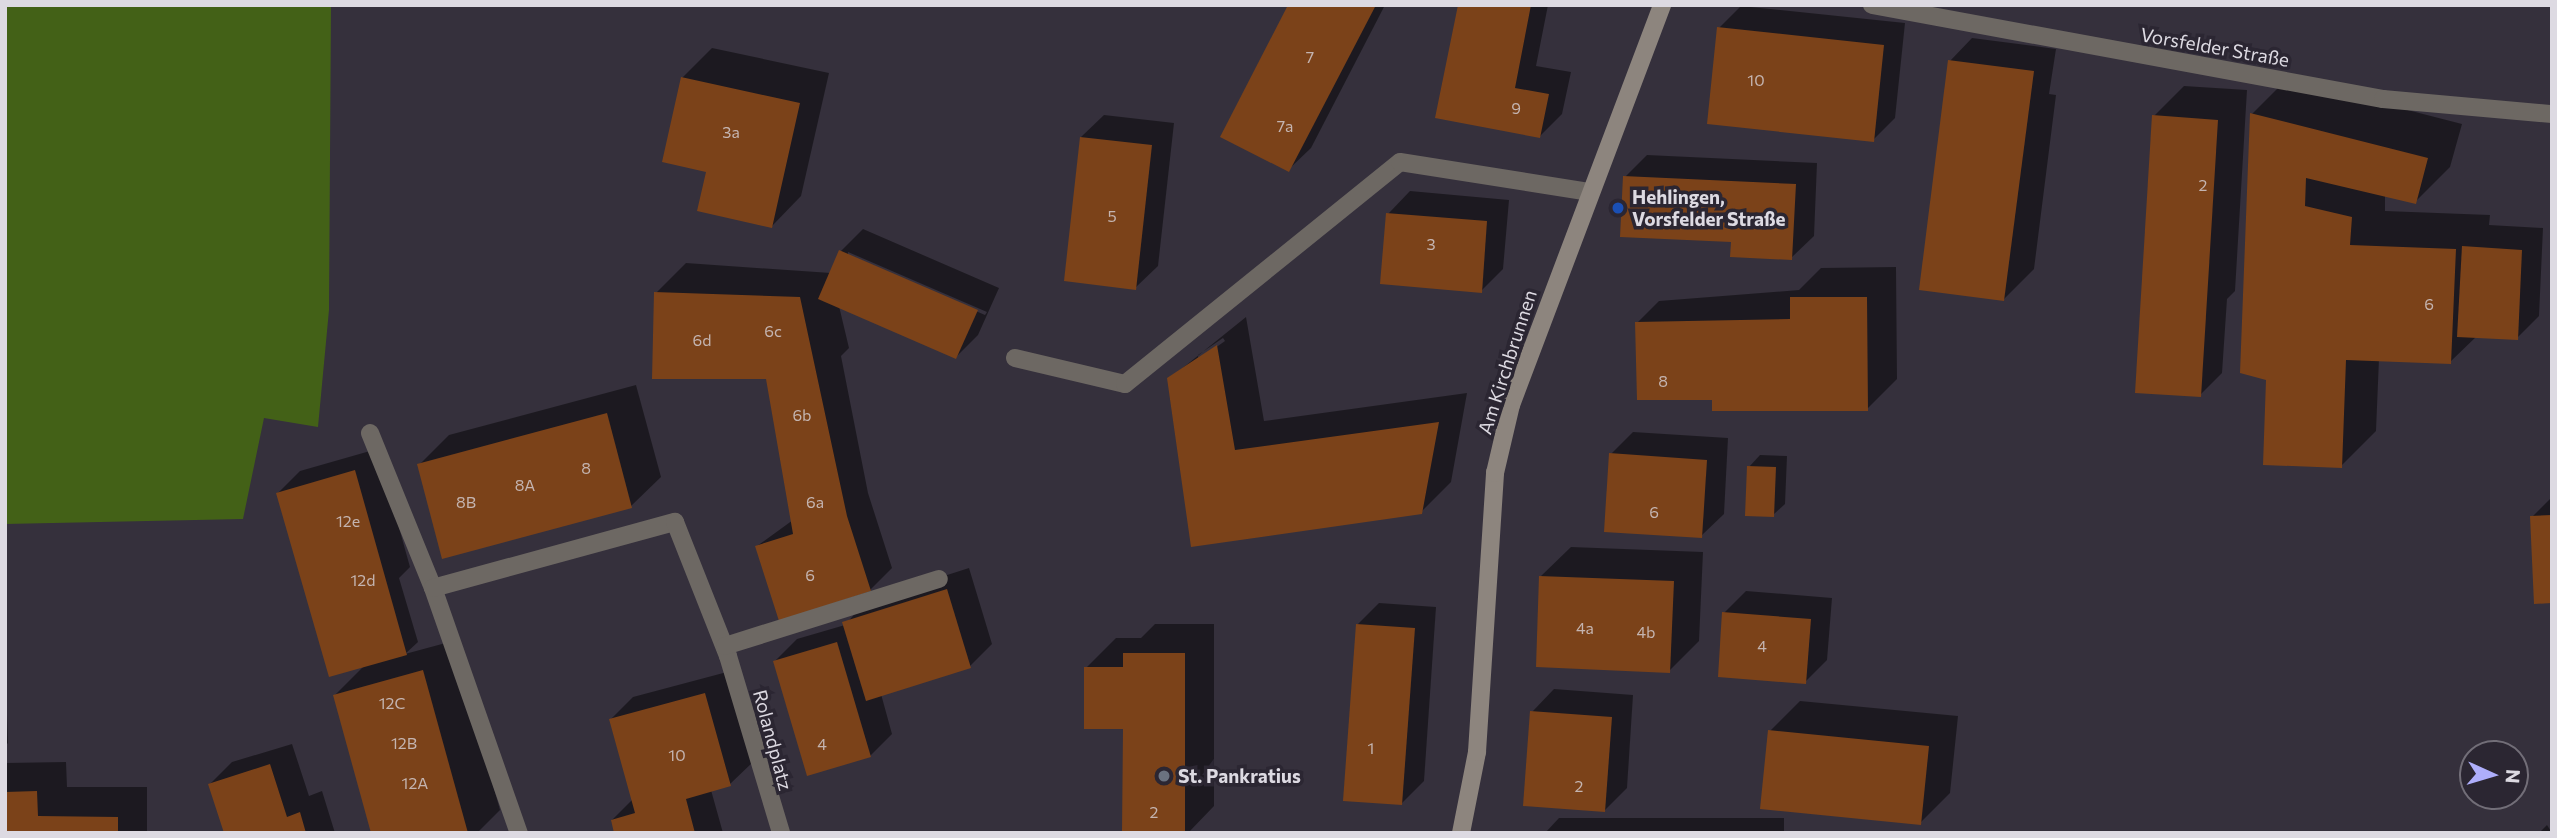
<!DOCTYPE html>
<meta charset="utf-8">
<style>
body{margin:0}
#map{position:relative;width:2557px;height:838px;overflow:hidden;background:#35303c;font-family:Commissioner,sans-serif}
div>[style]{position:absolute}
.green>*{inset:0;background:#436117}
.shadow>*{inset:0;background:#0007}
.building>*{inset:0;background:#7b4219}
.lane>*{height:18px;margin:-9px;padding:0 9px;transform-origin:9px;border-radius:9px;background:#6d6863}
.street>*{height:18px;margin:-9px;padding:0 9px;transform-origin:9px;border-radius:9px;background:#6d6863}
.secondary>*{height:18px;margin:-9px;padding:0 9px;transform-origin:9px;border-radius:9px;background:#8d857e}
.dots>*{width:19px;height:19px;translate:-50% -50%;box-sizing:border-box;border:4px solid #2b2632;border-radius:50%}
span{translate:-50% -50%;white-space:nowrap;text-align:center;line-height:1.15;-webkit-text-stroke:7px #2b2632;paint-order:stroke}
.number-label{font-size:16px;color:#c4b4b0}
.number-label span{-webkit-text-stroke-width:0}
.street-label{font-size:19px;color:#dddae2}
.poi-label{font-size:19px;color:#dddae2;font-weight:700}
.left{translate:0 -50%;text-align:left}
.frame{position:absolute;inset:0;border:7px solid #dddae2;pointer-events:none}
.north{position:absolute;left:2459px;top:740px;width:70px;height:70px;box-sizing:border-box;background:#2b2632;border:2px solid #726e78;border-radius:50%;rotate:94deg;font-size:19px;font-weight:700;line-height:28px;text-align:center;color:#dddae2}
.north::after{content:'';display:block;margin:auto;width:24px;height:32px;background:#aeaefb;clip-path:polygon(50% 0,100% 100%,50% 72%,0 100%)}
</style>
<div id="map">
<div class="green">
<div style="clip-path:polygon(5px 5px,331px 5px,329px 310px,318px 427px,264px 418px,243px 519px,5px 524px)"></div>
</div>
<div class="shadow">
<div style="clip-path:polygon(1290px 5px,1385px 5px,1311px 148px,1288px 170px)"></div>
<div style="clip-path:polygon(1459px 5px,1548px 5px,1536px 66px,1571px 72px,1562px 114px,1540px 136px)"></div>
<div style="clip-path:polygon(1741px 6px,1905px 23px,1895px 118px,1873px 140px,1719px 28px)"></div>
<div style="clip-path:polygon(1972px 38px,2056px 49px,2049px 94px,2056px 95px,2034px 269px,2004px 299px,1950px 61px)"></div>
<div style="clip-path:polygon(712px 48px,829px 73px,801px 196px,772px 226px,708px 170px,682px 78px)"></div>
<div style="clip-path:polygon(2287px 79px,2462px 124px,2450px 167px,2415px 202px,2385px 195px,2385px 211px,2490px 215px,2489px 225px,2543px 228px,2539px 316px,2517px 338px,2477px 336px,2450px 362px,2379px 359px,2376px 431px,2341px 466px,2268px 378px,2252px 114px)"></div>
<div style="clip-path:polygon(2184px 86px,2247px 90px,2235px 291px,2227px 299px,2222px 373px,2200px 395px,2154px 116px)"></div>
<div style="clip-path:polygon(1104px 115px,1174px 123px,1158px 266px,1135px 288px,1081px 137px)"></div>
<div style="clip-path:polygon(1647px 155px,1817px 163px,1814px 236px,1791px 258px,1733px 240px,1625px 177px)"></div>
<div style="clip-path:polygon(1410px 191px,1509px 200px,1503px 269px,1481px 291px,1388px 214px)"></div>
<div style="clip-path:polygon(evenodd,863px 229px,999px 288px,978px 335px,956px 357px,839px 306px,849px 348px,841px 356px,868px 493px,892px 568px,870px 590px,757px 546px,793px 520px,767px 378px,656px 293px,686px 263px,831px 273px,841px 251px,863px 229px,848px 252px,987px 312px,985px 315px,848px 256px,848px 252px)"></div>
<div style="clip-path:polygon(1896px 267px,1897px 379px,1867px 409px,1714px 395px,1637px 323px,1659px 301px,1799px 290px,1821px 268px)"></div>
<div style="clip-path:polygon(evenodd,1246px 317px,1264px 421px,1467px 393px,1451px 482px,1421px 512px,1193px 545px,1169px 379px,1246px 317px,1223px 338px,1225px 341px,1198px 360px,1198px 355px,1223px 338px)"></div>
<div style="clip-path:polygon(636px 385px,661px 477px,631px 506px,419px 465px,449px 435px)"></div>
<div style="clip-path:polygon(1633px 432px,1728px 438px,1724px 514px,1701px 536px,1611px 454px)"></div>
<div style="clip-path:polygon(377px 449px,410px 567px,399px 578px,418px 642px,405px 654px,453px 641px,500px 810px,477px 833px,372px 833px,335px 695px,365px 665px,278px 493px,300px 471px)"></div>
<div style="clip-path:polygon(1760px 455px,1787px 456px,1785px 504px,1773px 515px,1749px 467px)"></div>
<div style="clip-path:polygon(2552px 497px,2552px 601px,2532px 517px)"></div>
<div style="clip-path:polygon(1571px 547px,1703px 552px,1699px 641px,1669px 671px,1541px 576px)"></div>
<div style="clip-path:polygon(969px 568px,992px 644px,970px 666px,881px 694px,892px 734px,870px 756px,775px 661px,797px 639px,845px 625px,866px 601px)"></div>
<div style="clip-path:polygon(1746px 591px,1832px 598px,1827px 660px,1805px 682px,1724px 613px)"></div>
<div style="clip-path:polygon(1379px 603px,1436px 607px,1424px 781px,1402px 803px,1357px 625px)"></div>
<div style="clip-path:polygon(1155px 624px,1214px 624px,1214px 806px,1188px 833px,1124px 833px,1125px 728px,1086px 668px,1116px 638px,1141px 638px)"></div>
<div style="clip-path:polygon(5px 659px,8px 743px,5px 746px)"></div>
<div style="clip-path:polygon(727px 672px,753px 762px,730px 784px,711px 790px,723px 833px,616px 833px,612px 820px,633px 799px,611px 719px,633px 697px)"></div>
<div style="clip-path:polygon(1554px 689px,1633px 695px,1627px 788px,1605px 810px,1532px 712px)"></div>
<div style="clip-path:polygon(1800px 701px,1958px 716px,1950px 793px,1920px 823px,1770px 731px)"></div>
<div style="clip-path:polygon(292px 744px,309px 796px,322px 791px,335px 833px,225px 833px,210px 784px,232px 762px)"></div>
<div style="clip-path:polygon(66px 762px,67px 787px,147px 787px,147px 832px,191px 833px,5px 833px,5px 763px)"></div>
<div style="clip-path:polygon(1559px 818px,1784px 818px,1784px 833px,1545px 833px)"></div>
<div style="clip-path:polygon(2547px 825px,2552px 833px,2539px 833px)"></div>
</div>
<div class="building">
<div style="clip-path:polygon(1288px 5px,1376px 5px,1289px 172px,1220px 137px)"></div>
<div style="clip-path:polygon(1458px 5px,1531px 5px,1515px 88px,1549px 94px,1540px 138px,1435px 118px)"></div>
<div style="clip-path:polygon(1717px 27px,1884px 45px,1874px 142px,1707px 124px)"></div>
<div style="clip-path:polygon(1948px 60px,2034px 71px,2004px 301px,1919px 290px)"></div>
<div style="clip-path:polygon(681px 77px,800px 103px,772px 228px,697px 211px,706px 172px,662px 162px)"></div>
<div style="clip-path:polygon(2250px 113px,2428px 158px,2416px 204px,2306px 178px,2305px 206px,2352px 217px,2350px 245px,2456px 249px,2451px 364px,2346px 360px,2342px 468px,2263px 465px,2266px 380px,2240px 373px)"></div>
<div style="clip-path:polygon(2152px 115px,2218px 120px,2201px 397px,2135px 393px)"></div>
<div style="clip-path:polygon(1080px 137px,1152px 145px,1136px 290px,1064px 281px)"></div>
<div style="clip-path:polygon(1623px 176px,1796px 184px,1792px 260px,1730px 257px,1731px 242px,1620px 237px)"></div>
<div style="clip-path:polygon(1386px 213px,1487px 221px,1482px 293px,1380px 284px)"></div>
<div style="clip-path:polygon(2462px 246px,2522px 250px,2518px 340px,2457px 337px)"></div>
<div style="clip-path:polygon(839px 250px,978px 310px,956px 359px,818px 299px)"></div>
<div style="clip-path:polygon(654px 292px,800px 297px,847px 516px,871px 591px,779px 621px,755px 546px,793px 534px,766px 379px,652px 379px)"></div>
<div style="clip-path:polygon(1790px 297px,1867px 297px,1868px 411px,1712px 411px,1712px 400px,1637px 400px,1635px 322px,1790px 319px)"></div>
<div style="clip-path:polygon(1217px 345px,1235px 450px,1439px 422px,1422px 514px,1191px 547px,1167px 378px)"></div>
<div style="clip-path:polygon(607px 413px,632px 508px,442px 559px,417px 464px)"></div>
<div style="clip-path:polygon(1609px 453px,1707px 460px,1702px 538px,1604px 532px)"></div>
<div style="clip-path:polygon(1747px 466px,1776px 467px,1774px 517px,1745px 516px)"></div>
<div style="clip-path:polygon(355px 470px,407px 655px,329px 677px,276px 493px)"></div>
<div style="clip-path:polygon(2552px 515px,2552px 603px,2534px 604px,2530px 516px)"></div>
<div style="clip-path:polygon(1539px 576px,1674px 581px,1670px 673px,1536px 667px)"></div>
<div style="clip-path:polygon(947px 589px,971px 668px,866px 701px,842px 622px)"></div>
<div style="clip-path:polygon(1722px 612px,1811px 619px,1806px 684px,1718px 677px)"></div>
<div style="clip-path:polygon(1356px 624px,1415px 628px,1402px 805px,1343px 801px)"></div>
<div style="clip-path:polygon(837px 642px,871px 757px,807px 776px,773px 661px)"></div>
<div style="clip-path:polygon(1123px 653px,1185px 653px,1185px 833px,1122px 833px,1123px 729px,1084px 729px,1084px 667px,1123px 667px)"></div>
<div style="clip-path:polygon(423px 670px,468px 833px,371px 833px,333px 695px)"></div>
<div style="clip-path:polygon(705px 693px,731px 786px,686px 799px,695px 833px,614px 833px,611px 820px,635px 813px,609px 719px)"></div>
<div style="clip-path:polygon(1530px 711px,1612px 717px,1605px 812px,1523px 806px)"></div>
<div style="clip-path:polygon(1768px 730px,1929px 746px,1921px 825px,1760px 809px)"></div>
<div style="clip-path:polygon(270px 764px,287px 817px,300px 812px,306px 833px,224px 833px,208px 784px)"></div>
<div style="clip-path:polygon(37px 791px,38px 816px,118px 817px,118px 833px,5px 833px,5px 792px)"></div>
</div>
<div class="lane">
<div style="left:1015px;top:358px;width:113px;rotate:13.3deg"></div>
<div style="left:1125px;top:384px;width:353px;rotate:-38.9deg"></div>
<div style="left:1400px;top:162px;width:191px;rotate:9deg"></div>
<div style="left:370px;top:433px;width:167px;rotate:67.9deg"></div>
<div style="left:433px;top:588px;width:260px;rotate:70.7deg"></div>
<div style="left:433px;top:588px;width:251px;rotate:-15.3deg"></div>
<div style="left:675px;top:522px;width:144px;rotate:68.4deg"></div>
<div style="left:728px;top:656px;width:185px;rotate:73.3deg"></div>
<div style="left:725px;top:646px;width:224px;rotate:-17.4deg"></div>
</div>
<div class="street">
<div style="left:1872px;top:5px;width:520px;rotate:10.42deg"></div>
<div style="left:2383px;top:99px;width:170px;rotate:5.1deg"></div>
</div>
<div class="secondary">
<div style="left:1461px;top:833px;width:83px;rotate:-78.8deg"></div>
<div style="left:1477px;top:752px;width:280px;rotate:-86.3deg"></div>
<div style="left:1495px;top:473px;width:70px;rotate:-76.8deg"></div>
<div style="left:1511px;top:405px;width:428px;rotate:-69.3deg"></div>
</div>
<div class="dots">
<div style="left:1618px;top:208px;background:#1a4fb4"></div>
<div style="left:1164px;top:776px;background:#6b7280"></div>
</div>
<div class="number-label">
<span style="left:1310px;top:57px">7</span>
<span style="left:1756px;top:80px">10</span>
<span style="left:1516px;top:108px">9</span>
<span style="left:1285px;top:126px">7a</span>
<span style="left:731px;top:132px">3a</span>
<span style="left:2203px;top:185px">2</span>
<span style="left:1112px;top:216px">5</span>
<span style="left:1431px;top:244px">3</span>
<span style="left:2429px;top:304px">6</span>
<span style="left:773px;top:331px">6c</span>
<span style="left:702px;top:340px">6d</span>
<span style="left:1663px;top:381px">8</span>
<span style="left:802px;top:415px">6b</span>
<span style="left:586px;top:468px">8</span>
<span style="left:525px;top:485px">8A</span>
<span style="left:466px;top:502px">8B</span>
<span style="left:815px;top:502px">6a</span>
<span style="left:1654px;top:512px">6</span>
<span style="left:348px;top:521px">12e</span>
<span style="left:810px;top:575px">6</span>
<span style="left:363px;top:580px">12d</span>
<span style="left:1585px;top:628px">4a</span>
<span style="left:1646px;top:632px">4b</span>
<span style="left:1762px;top:646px">4</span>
<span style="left:392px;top:703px">12C</span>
<span style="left:404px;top:743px">12B</span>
<span style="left:822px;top:744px">4</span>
<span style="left:1371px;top:748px">1</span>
<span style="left:677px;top:755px">10</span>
<span style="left:415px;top:783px">12A</span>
<span style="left:1579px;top:786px">2</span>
<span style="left:1154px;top:812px">2</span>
</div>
<div class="street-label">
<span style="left:2215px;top:47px;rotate:10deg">Vorsfelder Straße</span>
<span style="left:1507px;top:362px;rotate:-72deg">Am Kirchbrunnen</span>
<span style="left:773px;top:740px;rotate:75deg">Rolandplatz</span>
</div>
<div class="poi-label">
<span class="left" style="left:1632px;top:208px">Hehlingen,<br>Vorsfelder Straße</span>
<span class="left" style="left:1178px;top:776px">St. Pankratius</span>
</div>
<div class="frame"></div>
<div class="north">N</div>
</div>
